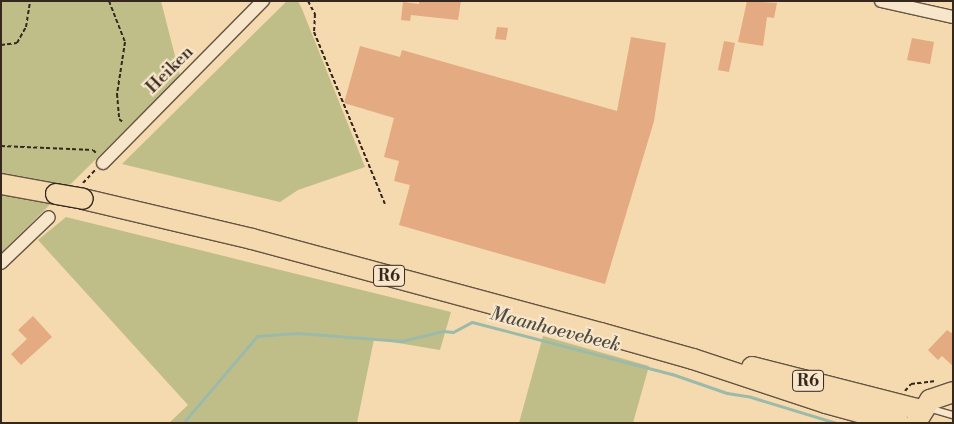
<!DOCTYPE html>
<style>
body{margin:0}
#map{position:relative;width:954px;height:424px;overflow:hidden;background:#f5d9af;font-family:"Libre Bodoni",serif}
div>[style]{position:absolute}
.green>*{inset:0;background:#c0be88}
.stream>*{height:3px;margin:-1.5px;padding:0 1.5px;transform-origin:1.5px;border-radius:1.5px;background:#9cbaaa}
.building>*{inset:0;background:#e4aa81}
.path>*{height:2px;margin-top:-1px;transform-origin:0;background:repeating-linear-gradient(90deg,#35271e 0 4px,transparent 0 6.5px)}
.roads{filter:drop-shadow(1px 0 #655442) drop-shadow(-1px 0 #655442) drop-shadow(0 1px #655442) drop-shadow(0 -1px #655442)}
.service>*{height:6px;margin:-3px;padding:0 3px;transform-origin:3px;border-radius:3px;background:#f8e6cb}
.minor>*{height:12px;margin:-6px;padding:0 6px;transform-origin:6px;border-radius:6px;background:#f8e6cb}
.primary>*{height:20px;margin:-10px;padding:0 10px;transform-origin:10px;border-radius:10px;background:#f5d9af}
.bridges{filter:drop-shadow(1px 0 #35271e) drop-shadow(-1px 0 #35271e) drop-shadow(0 1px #35271e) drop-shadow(0 -1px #35271e)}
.primary-bridge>*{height:20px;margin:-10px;padding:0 10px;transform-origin:10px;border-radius:10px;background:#f5d9af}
span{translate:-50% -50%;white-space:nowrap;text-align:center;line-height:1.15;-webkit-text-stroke:4.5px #f8e6cb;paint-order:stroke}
.shield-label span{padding:1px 4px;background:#f8e6cb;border:1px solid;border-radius:4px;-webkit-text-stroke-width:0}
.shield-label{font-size:16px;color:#35271e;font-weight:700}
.street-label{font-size:18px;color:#35271e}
.water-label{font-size:19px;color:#4f4c41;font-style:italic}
.frame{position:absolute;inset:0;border:2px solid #35271e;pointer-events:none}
</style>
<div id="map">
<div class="green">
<div style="clip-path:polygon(1px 1px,161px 1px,180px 76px,1px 253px)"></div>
<div style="clip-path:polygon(287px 1px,298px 1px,302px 9px,365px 167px,298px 190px,280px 202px,122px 164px)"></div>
<div style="clip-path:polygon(66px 217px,451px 312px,440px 350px,374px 339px,357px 423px,169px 423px,188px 405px,38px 240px)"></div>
<div style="clip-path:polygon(543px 336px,649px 366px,633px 423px,519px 423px)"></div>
</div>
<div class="stream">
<div style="left:183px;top:423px;width:114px;rotate:-49.6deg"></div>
<div style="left:257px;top:336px;width:40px;rotate:-4.3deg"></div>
<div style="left:297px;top:333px;width:105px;rotate:4.4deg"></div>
<div style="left:402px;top:341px;width:42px;rotate:-13.7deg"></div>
<div style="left:443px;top:331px;width:10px;rotate:6deg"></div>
<div style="left:453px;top:332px;width:21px;rotate:-28deg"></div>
<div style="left:472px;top:322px;width:207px;rotate:14.6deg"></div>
<div style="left:672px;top:374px;width:58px;rotate:19.1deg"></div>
<div style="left:727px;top:393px;width:24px;rotate:9deg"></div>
<div style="left:751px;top:397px;width:89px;rotate:17deg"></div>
</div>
<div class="building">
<div style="clip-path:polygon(419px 1px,461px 1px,458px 20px,411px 15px,410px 21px,401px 20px,403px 2px,419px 4px)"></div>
<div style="clip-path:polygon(747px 1px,777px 3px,774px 18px,767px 17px,763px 46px,738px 42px)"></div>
<div style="clip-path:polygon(497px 27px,508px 28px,506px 40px,495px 39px)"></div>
<div style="clip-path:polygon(631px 37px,666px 43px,654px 121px,605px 284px,399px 225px,410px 185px,394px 181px,399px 161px,384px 157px,394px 118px,344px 103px,360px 46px,400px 57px,402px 50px,617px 111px)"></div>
<div style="clip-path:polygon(912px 38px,934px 42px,930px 64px,907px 60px)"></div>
<div style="clip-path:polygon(724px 41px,735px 43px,729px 72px,718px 70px)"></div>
<div style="clip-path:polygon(33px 316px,52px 337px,21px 365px,11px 354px,27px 339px,18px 330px)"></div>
<div style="clip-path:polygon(947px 330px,953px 334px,953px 366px,942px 356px,938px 360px,928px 350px)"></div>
</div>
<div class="path">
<div style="left:109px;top:1px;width:44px;rotate:68.7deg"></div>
<div style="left:125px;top:42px;width:53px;rotate:98.7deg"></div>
<div style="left:117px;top:94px;width:25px;rotate:85deg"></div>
<div style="left:119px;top:119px;width:6px;rotate:39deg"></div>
<div style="left:308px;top:1px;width:15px;rotate:62deg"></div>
<div style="left:315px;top:14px;width:18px;rotate:93deg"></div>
<div style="left:314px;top:32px;width:186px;rotate:67.6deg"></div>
<div style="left:1px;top:45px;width:16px;rotate:-7deg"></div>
<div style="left:17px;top:43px;width:18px;rotate:-61deg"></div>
<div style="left:26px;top:27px;width:26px;rotate:-81deg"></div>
<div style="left:1px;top:146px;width:92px;rotate:2.5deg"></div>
<div style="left:93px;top:150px;width:4px;rotate:45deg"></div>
<div style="left:83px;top:183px;width:18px;rotate:-47deg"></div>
<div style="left:905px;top:391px;width:9px;rotate:-49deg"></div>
<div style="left:911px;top:384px;width:25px;rotate:-7deg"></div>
</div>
<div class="roads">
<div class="service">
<div style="left:928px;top:408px;width:26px;rotate:16deg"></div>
</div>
<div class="minor">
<div style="left:881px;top:1px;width:74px;rotate:12.5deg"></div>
<div style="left:103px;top:163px;width:228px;rotate:-45.4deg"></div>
<div style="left:1px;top:263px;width:66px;rotate:-43.8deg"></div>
</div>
<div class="primary">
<div style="left:1px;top:184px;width:56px;rotate:10.3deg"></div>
<div style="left:83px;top:199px;width:174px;rotate:13.3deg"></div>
<div style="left:252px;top:239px;width:361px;rotate:15.1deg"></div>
<div style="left:601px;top:333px;width:96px;rotate:15.8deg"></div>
<div style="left:693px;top:359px;width:140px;rotate:18.3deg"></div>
<div style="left:826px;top:403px;width:76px;rotate:15.3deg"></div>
<div style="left:752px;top:367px;width:174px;rotate:14.3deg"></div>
<div style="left:917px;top:421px;width:25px;rotate:-58deg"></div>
<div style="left:930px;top:400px;width:24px;rotate:-19deg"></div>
</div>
</div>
<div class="bridges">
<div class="primary-bridge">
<div style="left:56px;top:194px;width:27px;rotate:10deg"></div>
</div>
</div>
<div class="shield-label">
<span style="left:389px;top:276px">R6</span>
<span style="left:808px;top:381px">R6</span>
</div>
<div class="street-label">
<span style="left:170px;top:70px;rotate:-45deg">Heiken</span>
</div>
<div class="water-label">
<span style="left:555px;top:330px;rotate:14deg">Maanhoevebeek</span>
</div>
<div class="frame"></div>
</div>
